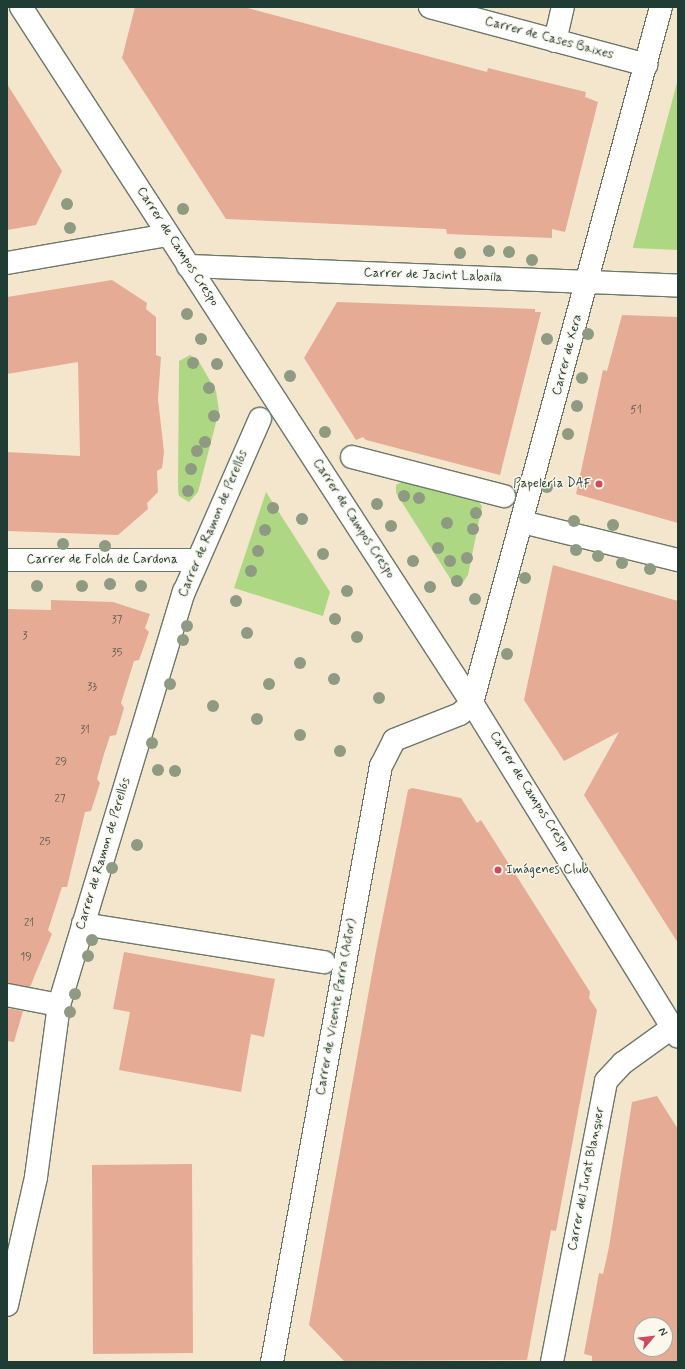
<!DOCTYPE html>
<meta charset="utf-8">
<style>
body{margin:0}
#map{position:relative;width:685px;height:1369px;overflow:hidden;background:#f4e6cd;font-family:Mynerve,sans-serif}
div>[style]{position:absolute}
.green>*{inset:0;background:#add782}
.building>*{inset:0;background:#e5ab95}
.roads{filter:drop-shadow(1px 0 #6a786a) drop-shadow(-1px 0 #6a786a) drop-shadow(0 1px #6a786a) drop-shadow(0 -1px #6a786a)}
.minor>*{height:22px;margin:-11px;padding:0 11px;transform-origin:11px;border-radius:11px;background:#fff}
.trees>*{width:12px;height:12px;margin:-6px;border-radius:50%;background:#8e9a82}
.dots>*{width:11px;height:11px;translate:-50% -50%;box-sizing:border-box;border:2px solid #fbf7ec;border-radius:50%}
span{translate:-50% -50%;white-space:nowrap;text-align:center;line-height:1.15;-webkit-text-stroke:3px #fbf7ec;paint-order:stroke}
.number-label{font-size:11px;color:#50584c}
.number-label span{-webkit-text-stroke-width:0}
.street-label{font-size:13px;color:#1f3d34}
.poi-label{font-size:13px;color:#1f3d34}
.right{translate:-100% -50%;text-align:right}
.left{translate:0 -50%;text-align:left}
.frame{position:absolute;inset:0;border:8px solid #1f3d34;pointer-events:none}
.north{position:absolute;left:633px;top:1317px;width:40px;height:40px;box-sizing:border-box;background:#fbf7ec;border:1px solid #a3ada2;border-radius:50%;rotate:62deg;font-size:11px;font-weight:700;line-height:16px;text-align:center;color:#1f3d34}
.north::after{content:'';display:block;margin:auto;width:14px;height:18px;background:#d1495b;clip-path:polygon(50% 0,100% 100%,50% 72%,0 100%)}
</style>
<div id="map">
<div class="green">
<div style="clip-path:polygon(678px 79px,678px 250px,633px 248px,633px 247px)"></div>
<div style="clip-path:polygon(190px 355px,198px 360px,216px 391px,219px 411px,198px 492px,189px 502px,179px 496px,178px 490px,179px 361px)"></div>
<div style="clip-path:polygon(406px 479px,476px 499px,482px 506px,468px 575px,461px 585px,453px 583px,396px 493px,396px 485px)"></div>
<div style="clip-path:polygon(266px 492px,330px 592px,323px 616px,234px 588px)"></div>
</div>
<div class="building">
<div style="clip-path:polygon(135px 7px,244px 7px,487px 72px,488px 68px,586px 92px,585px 97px,598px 102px,565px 232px,552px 229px,552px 238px,447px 234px,446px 229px,226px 219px,122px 58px)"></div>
<div style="clip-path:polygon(7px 84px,62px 171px,36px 225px,7px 230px)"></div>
<div style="clip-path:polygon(112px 280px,147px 303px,146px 309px,156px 317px,156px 355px,161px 357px,158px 399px,164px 452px,162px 468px,157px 471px,158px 492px,147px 503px,148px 509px,118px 535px,7px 531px,7px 452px,80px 456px,78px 362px,7px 374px,7px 297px)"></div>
<div style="clip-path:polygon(337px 302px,535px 309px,535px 312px,541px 312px,500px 475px,366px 440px,363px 437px,356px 440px,304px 358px)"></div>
<div style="clip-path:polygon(622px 315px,678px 317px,678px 523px,576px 494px,603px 370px,607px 371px)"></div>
<div style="clip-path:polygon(553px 565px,678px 601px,678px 943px,584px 795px,619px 732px,564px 761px,524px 700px)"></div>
<div style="clip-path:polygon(51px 600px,113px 602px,150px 614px,145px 628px,149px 632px,139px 660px,134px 661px,121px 703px,124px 708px,116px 735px,110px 736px,104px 754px,97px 779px,100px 783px,91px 811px,85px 812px,67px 887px,62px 887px,48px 930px,52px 934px,30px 987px,7px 983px,7px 609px,51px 610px)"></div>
<div style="clip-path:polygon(412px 788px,461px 798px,477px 823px,481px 820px,590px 992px,589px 998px,597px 1010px,556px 1231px,551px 1230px,527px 1360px,344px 1361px,309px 1325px,376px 951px,408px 790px)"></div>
<div style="clip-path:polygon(124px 952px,275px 979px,264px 1037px,251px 1034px,241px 1092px,119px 1070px,130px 1012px,113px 1009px)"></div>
<div style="clip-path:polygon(7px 1008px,23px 1011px,14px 1042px,7px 1041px)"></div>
<div style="clip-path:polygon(evenodd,657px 1096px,678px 1129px,678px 1362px,592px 1362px,592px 1356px,584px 1354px,599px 1273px,603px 1274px,609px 1247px,632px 1102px,657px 1096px,641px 1325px,665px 1325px,665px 1349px,641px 1349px,641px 1325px)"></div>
<div style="clip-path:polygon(192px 1164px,193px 1353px,93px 1354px,92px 1165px)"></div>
</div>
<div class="roads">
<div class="minor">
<div style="left:21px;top:7px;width:829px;rotate:57.06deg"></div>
<div style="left:472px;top:703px;width:392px;rotate:58.3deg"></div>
<div style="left:430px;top:7px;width:224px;rotate:15deg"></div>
<div style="left:555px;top:41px;width:35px;rotate:-77deg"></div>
<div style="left:7px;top:263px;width:163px;rotate:-9.9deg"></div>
<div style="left:188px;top:266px;width:490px;rotate:2.3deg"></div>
<div style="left:352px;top:457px;width:157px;rotate:14.4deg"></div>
<div style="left:522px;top:522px;width:161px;rotate:13.7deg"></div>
<div style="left:7px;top:560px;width:189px"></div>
<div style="left:83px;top:924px;width:244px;rotate:9deg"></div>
<div style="left:7px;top:995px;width:53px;rotate:10.9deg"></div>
<div style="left:7px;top:1305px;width:131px;rotate:-77.2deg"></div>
<div style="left:36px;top:1177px;width:174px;rotate:-82.4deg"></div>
<div style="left:59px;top:1005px;width:432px;rotate:-73.2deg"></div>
<div style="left:184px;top:592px;width:189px;rotate:-66.3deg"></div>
<div style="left:272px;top:1362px;width:606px;rotate:-79.64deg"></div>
<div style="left:381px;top:766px;width:29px;rotate:-63deg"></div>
<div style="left:394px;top:740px;width:71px;rotate:-21.5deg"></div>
<div style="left:460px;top:714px;width:16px;rotate:-43deg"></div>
<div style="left:472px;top:703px;width:721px;rotate:-74.81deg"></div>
<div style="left:552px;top:1362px;width:286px;rotate:-79.1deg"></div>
<div style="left:606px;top:1081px;width:25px;rotate:-47deg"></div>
<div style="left:623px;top:1063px;width:62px;rotate:-35.8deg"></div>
</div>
</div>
<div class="trees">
<div style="left:67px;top:204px"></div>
<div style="left:183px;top:209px"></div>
<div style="left:70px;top:228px"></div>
<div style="left:489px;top:251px"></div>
<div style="left:509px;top:252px"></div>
<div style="left:460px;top:253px"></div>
<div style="left:532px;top:260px"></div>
<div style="left:187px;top:314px"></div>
<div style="left:588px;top:334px"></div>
<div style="left:201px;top:339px"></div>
<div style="left:547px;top:339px"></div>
<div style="left:193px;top:363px"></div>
<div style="left:217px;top:364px"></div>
<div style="left:290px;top:376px"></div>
<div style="left:582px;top:378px"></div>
<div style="left:209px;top:388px"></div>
<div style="left:577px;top:406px"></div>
<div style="left:214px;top:416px"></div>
<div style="left:325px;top:432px"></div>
<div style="left:568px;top:434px"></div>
<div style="left:205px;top:442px"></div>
<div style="left:197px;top:451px"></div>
<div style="left:191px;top:469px"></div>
<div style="left:547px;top:487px"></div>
<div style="left:188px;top:491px"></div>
<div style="left:404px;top:496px"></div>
<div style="left:419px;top:498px"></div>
<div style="left:377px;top:504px"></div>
<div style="left:273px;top:508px"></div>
<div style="left:476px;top:513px"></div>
<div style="left:302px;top:519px"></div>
<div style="left:574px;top:521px"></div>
<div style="left:447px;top:523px"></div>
<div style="left:613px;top:525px"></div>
<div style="left:391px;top:526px"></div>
<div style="left:473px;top:529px"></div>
<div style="left:265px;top:530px"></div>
<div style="left:63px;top:544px"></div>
<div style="left:105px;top:546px"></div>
<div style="left:438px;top:548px"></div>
<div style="left:576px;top:550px"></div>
<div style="left:258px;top:551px"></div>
<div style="left:323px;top:554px"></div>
<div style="left:598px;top:556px"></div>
<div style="left:467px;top:558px"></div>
<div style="left:413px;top:561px"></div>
<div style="left:450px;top:561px"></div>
<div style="left:622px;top:563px"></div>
<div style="left:650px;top:569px"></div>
<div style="left:251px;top:571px"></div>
<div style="left:525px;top:578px"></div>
<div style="left:457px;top:581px"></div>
<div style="left:110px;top:584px"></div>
<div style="left:37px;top:586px"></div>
<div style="left:82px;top:586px"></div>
<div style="left:141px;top:586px"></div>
<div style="left:430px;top:587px"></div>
<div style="left:347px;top:591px"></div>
<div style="left:475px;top:599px"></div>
<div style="left:236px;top:601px"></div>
<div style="left:335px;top:619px"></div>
<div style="left:187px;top:626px"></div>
<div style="left:247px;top:633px"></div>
<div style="left:357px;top:637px"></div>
<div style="left:183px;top:640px"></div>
<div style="left:507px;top:654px"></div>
<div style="left:300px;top:663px"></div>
<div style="left:334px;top:679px"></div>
<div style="left:170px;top:684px"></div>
<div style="left:269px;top:684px"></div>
<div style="left:379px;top:698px"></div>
<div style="left:213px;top:706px"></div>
<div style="left:257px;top:719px"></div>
<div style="left:300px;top:735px"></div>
<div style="left:152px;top:743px"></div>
<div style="left:340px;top:751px"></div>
<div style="left:158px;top:770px"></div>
<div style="left:175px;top:771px"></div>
<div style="left:137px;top:845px"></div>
<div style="left:112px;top:868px"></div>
<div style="left:92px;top:940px"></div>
<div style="left:88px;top:956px"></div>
<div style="left:75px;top:994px"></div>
<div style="left:70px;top:1012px"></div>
</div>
<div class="dots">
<div style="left:599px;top:484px;background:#d1495b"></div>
<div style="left:498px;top:870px;background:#d1495b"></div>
</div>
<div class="number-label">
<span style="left:636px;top:410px">51</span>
<span style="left:117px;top:620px">37</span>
<span style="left:25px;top:636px">3</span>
<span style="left:117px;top:653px">35</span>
<span style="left:92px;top:687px">33</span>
<span style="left:85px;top:730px">31</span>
<span style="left:61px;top:762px">29</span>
<span style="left:60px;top:799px">27</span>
<span style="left:45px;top:842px">25</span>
<span style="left:29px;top:923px">21</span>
<span style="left:26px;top:957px">19</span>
</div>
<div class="street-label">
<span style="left:549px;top:39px;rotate:15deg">Carrer de Cases Baixes</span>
<span style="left:177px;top:247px;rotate:57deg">Carrer de Campos Crespo</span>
<span style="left:433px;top:276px;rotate:2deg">Carrer de Jacint Labaila</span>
<span style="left:568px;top:355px;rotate:-75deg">Carrer de Xera</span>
<span style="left:353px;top:519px;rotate:57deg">Carrer de Campos Crespo</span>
<span style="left:214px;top:524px;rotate:-67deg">Carrer de Ramon de Perellós</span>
<span style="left:102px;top:560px">Carrer de Folch de Cardona</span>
<span style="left:529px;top:792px;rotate:58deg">Carrer de Campos Crespo</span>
<span style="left:104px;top:854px;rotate:-73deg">Carrer de Ramon de Perellós</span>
<span style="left:337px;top:1007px;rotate:-80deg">Carrer de Vicente Parra (Actor)</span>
<span style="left:587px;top:1179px;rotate:-79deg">Carrer del Jurat Blanquer</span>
</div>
<div class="poi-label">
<span class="right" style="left:591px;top:484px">Papelería DAF</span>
<span class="left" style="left:506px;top:870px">Imágenes Club</span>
</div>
<div class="frame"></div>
<div class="north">N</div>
</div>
